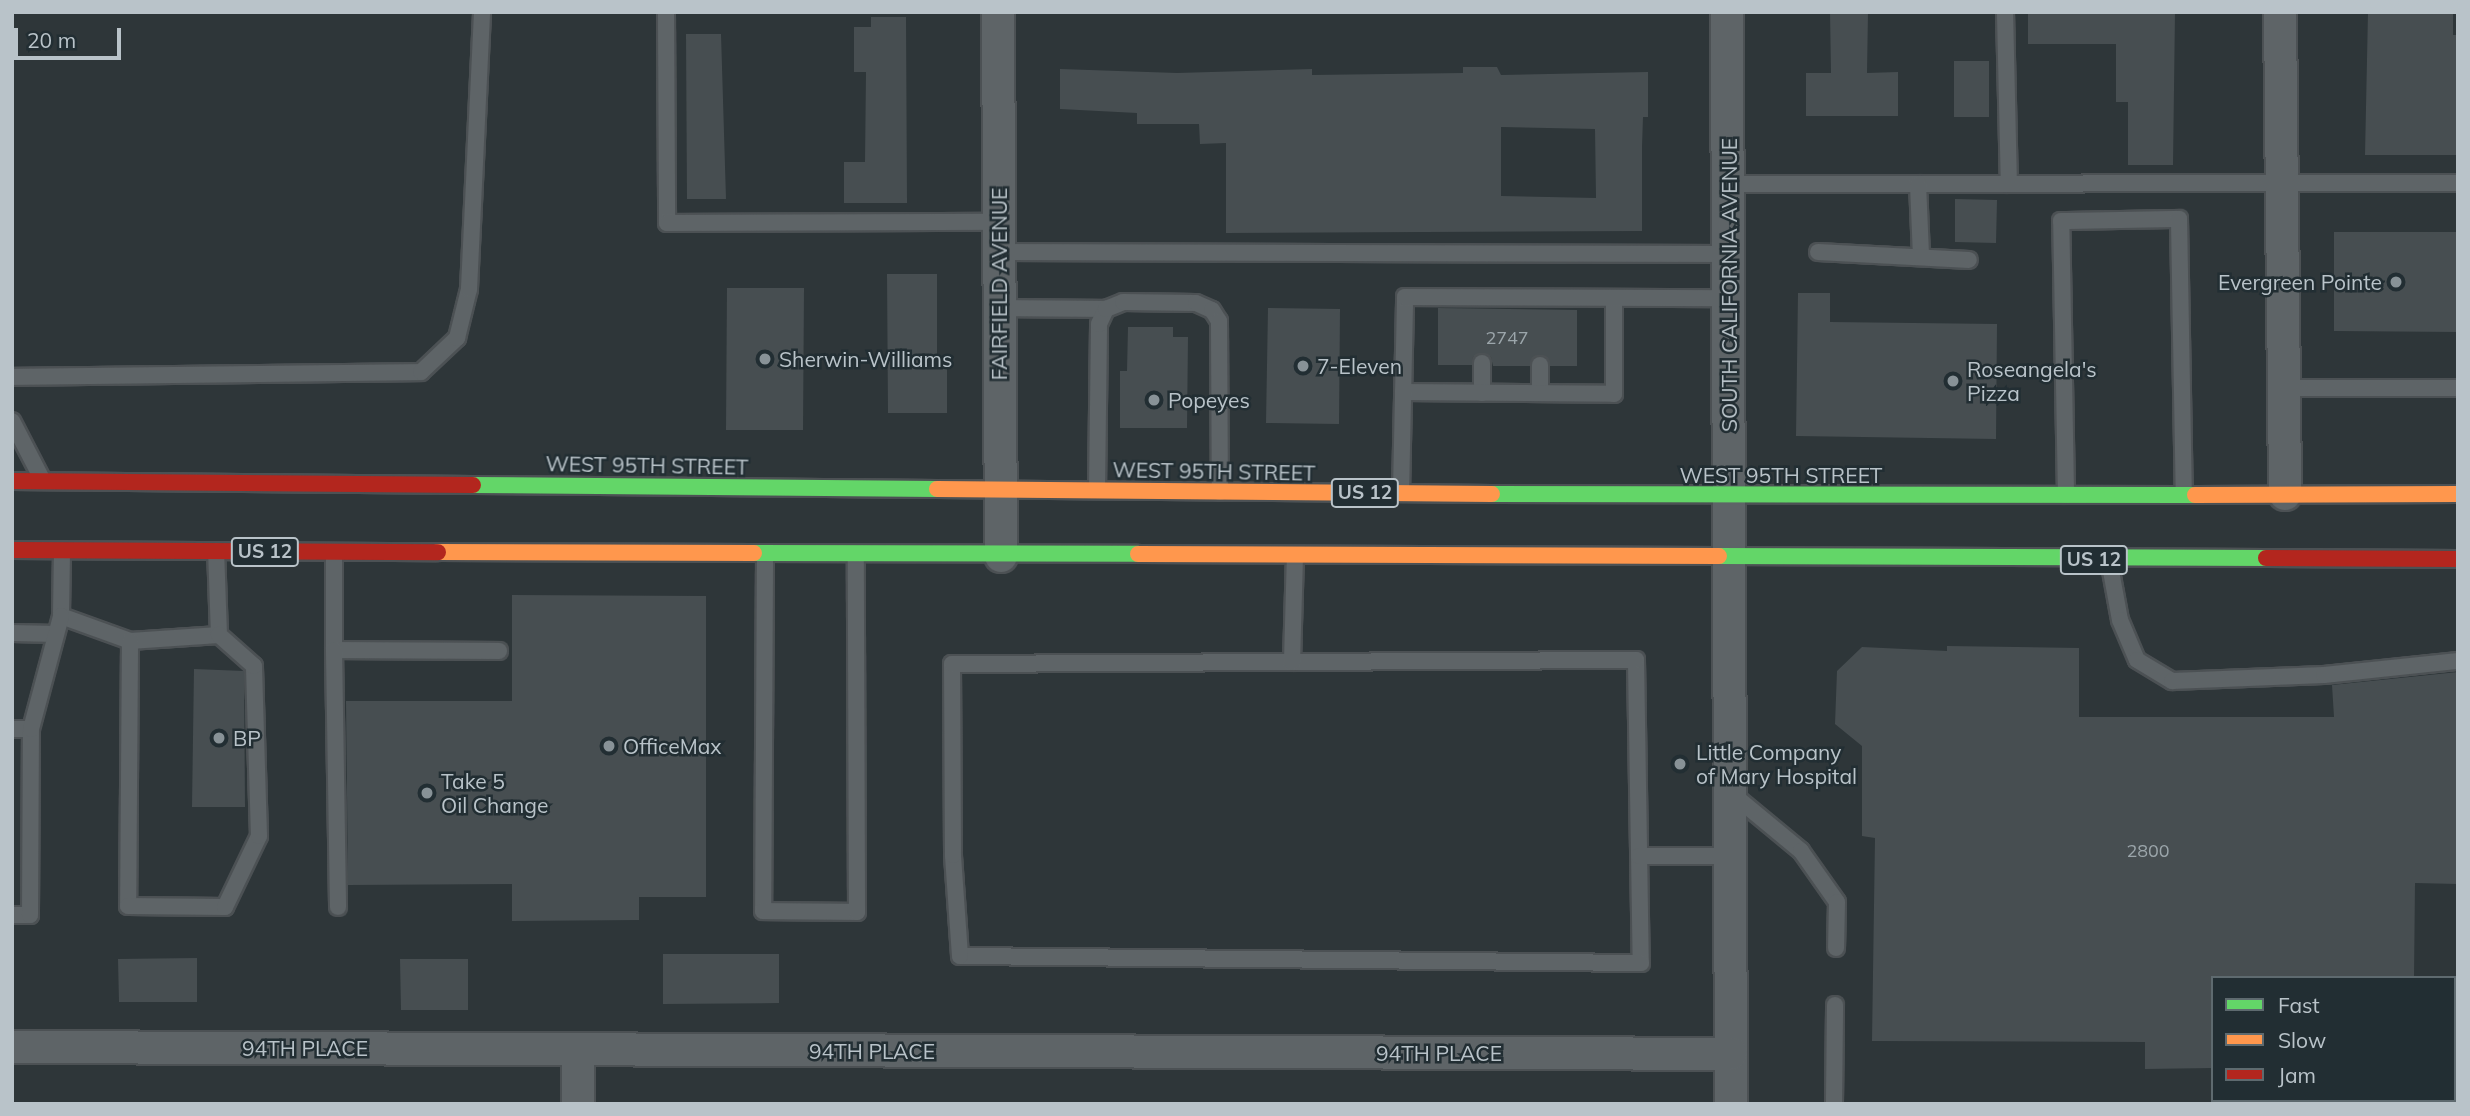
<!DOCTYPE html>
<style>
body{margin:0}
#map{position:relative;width:2470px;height:1116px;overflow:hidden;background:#2e3639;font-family:Mulish,sans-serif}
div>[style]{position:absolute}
.building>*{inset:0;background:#474e51}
.roads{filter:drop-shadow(2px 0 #4c5154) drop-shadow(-2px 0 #4c5154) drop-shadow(0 2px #4c5154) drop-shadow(0 -2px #4c5154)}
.lane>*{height:16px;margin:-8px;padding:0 8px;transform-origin:8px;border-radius:8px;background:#5e6467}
.street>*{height:32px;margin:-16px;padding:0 16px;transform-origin:16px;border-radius:16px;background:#5e6467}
.fast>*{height:16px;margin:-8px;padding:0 8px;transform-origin:8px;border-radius:8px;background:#63d668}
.slow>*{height:16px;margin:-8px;padding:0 8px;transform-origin:8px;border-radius:8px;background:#ff974d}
.jam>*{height:16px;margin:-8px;padding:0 8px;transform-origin:8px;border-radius:8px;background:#b3261e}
.dots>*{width:19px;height:19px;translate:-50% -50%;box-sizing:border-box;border:4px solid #222e33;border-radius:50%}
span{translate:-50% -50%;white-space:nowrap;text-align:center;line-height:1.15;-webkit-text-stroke:5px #222e33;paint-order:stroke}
.number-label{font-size:18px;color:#9ca6ab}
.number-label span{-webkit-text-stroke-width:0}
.shield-label span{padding:2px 5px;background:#222e33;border:2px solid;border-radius:5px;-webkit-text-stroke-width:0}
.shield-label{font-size:19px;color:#b9c3c9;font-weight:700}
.poi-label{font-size:21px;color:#b9c3c9}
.right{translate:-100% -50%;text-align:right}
.left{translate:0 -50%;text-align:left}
.street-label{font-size:21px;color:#b9c3c9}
.frame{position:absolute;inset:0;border:14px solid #b9c3c9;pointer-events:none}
.legend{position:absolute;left:2211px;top:976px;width:245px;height:126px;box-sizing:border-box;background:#222e33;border:2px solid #5e6a6f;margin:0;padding:9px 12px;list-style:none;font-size:21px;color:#b9c3c9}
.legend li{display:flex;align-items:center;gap:14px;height:35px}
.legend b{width:35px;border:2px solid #5e6a6f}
.scale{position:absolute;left:14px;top:28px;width:107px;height:32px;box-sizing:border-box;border:4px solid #b9c3c9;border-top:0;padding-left:9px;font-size:21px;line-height:24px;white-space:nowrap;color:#b9c3c9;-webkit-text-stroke:5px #222e33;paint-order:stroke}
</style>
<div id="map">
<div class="building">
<div style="clip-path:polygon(1830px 12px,1868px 12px,1867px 73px,1898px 72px,1898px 116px,1806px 116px,1806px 73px,1831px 73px)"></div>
<div style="clip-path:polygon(2028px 12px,2175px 12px,2173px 165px,2128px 165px,2128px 102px,2116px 102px,2116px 44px,2028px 44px)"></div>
<div style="clip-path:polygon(2368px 12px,2453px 12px,2453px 35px,2458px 35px,2457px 155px,2365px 155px)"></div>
<div style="clip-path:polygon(871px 17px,906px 17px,907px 203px,844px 203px,844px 162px,865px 162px,866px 72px,854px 72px,854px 27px,871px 27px)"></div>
<div style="clip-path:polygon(686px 34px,721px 34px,726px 199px,687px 199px)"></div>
<div style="clip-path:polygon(1954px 61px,1989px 61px,1989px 117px,1954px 117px)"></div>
<div style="clip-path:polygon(evenodd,1463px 67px,1497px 67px,1501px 75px,1648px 72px,1648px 117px,1643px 117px,1642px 147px,1642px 231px,1226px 233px,1226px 143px,1200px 144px,1199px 124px,1137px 124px,1137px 113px,1060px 109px,1060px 69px,1177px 73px,1312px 69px,1312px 75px,1463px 73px,1463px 67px,1501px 127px,1595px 129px,1596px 198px,1501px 196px,1501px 127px)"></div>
<div style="clip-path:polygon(1955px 199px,1997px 200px,1996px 243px,1955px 242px)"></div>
<div style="clip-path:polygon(2334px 232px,2458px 232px,2458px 332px,2334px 331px)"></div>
<div style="clip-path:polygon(887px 274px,937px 274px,937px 368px,947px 368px,947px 413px,888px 413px)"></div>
<div style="clip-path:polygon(727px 288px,804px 288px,803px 430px,726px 430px)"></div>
<div style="clip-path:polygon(1798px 293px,1830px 293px,1830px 322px,1997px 324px,1996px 439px,1796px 436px)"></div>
<div style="clip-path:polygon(1268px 308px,1340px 309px,1339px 424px,1266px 423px)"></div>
<div style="clip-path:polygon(1438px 308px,1577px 310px,1577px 366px,1550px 366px,1541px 355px,1530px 366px,1493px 366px,1491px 357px,1483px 353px,1473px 357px,1472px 365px,1438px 365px)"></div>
<div style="clip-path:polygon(1128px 327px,1173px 327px,1173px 337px,1188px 337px,1187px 428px,1120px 428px,1120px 371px,1127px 371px)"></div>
<div style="clip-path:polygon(512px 595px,706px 596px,706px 897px,639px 897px,639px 920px,512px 921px,512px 884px,348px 885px,346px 701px,512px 701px)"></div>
<div style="clip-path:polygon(1947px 646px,2079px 648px,2079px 717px,2334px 717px,2332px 685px,2458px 672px,2458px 884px,2415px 883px,2414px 978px,2213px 978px,2213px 1068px,2145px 1069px,2145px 1042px,1872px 1041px,1875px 838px,1862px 836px,1862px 746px,1835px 724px,1837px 671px,1862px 647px,1947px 651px)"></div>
<div style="clip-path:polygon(194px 669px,244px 671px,245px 807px,192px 807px)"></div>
<div style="clip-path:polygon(663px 954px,779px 954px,779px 1003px,663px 1004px)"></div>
<div style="clip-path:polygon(197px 958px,197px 1002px,119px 1002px,118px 959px)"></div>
<div style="clip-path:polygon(400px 959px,468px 959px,468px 1010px,401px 1010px)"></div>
</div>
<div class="roads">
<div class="lane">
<div style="left:666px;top:12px;width:211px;rotate:89.7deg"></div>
<div style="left:667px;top:223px;width:332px;rotate:-0.2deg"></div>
<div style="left:2005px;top:12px;width:172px;rotate:88.7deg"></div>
<div style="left:1728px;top:184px;width:730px;rotate:-0.08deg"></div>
<div style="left:1918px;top:184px;width:73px;rotate:87.6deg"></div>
<div style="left:999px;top:252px;width:729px;rotate:0.16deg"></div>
<div style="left:1818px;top:252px;width:151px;rotate:3deg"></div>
<div style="left:999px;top:308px;width:107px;rotate:0.5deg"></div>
<div style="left:1482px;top:363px;width:30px;rotate:90deg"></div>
<div style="left:1540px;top:365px;width:28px;rotate:90deg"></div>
<div style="left:12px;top:377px;width:409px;rotate:-0.7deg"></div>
<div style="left:421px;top:372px;width:50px;rotate:-43.4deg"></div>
<div style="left:457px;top:338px;width:50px;rotate:-76.2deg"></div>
<div style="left:469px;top:289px;width:277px;rotate:-87.3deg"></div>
<div style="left:2284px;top:388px;width:174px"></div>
<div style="left:1403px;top:392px;width:211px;rotate:0.5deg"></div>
<div style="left:1614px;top:394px;width:96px;rotate:-90deg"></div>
<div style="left:12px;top:421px;width:65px;rotate:62.7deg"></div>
<div style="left:1097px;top:490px;width:166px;rotate:-89.3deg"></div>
<div style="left:1099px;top:324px;width:17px;rotate:-65deg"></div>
<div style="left:1106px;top:309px;width:18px;rotate:-22deg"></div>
<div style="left:1123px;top:302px;width:73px;rotate:0.8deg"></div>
<div style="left:1196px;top:303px;width:17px;rotate:24deg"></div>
<div style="left:1212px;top:310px;width:13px;rotate:58deg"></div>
<div style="left:1219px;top:321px;width:171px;rotate:89.7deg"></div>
<div style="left:1401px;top:493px;width:196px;rotate:-88.8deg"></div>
<div style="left:1405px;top:297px;width:323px;rotate:0.2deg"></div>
<div style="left:2066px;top:495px;width:274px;rotate:-91deg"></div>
<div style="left:2061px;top:221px;width:118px;rotate:-1deg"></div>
<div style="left:2179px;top:219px;width:276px;rotate:89deg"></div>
<div style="left:62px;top:551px;width:65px;rotate:90.9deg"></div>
<div style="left:61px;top:616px;width:73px;rotate:19.9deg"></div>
<div style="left:130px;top:641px;width:89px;rotate:-3.9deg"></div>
<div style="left:219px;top:635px;width:84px;rotate:-92deg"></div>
<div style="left:334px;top:552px;width:98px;rotate:90deg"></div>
<div style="left:334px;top:650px;width:165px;rotate:0.3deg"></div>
<div style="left:765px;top:555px;width:356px;rotate:90.3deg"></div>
<div style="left:763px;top:911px;width:94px;rotate:0.6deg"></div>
<div style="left:857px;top:912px;width:357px;rotate:-90.2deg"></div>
<div style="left:2109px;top:560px;width:61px;rotate:79.6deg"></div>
<div style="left:2120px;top:620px;width:43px;rotate:67deg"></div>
<div style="left:2137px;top:660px;width:41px;rotate:31deg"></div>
<div style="left:2172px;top:681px;width:152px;rotate:-2.3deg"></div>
<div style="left:2324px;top:675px;width:135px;rotate:-6deg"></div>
<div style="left:12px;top:633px;width:44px;rotate:1.3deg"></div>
<div style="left:130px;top:641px;width:265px;rotate:90.4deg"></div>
<div style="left:128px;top:906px;width:97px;rotate:0.6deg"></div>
<div style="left:225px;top:907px;width:79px;rotate:-64.4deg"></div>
<div style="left:259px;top:836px;width:170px;rotate:-91.7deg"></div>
<div style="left:254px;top:666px;width:47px;rotate:-138.5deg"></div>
<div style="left:334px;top:650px;width:257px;rotate:89.1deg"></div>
<div style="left:1636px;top:660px;width:303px;rotate:89.1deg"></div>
<div style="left:1641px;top:963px;width:681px;rotate:-179.41deg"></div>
<div style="left:960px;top:956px;width:101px;rotate:-94deg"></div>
<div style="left:953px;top:855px;width:191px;rotate:-90.3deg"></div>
<div style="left:952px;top:664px;width:684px;rotate:-0.34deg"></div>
<div style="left:1292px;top:662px;width:105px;rotate:-88.4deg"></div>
<div style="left:12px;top:729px;width:19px"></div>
<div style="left:1731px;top:793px;width:91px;rotate:39.6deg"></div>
<div style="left:1801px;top:851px;width:62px;rotate:54.8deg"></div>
<div style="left:1837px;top:902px;width:46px;rotate:91.2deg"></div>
<div style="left:1639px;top:856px;width:92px"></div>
<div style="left:12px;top:915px;width:18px"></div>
<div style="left:30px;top:915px;width:186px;rotate:-89.7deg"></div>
<div style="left:31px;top:729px;width:117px;rotate:-75.1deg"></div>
<div style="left:1834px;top:1104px;width:99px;rotate:-89.4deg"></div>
</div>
<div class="street">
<div style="left:998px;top:12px;width:544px;rotate:89.68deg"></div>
<div style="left:1727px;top:12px;width:1092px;rotate:89.79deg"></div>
<div style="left:2280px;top:12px;width:482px;rotate:89.4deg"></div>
<div style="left:12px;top:1047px;width:1719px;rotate:0.23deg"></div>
<div style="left:578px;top:1050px;width:54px;rotate:90deg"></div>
</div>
<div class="fast">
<div style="left:473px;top:485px;width:464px;rotate:0.5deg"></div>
<div style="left:1492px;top:494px;width:703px;rotate:0.08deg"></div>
<div style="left:754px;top:553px;width:384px;rotate:0.1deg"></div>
<div style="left:1719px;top:556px;width:547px;rotate:0.21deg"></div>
</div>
<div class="slow">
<div style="left:937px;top:489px;width:555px;rotate:0.52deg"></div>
<div style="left:2195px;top:495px;width:263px;rotate:-0.2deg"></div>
<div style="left:438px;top:552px;width:316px;rotate:0.2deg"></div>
<div style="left:1138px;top:554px;width:581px;rotate:0.2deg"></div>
</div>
<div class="jam">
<div style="left:12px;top:481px;width:461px;rotate:0.5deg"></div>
<div style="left:12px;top:550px;width:426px;rotate:0.3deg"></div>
<div style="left:2266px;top:558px;width:192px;rotate:0.3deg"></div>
</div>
</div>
<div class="dots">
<div style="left:2396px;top:282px;background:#889297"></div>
<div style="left:765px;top:359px;background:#889297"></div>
<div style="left:1303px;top:366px;background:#889297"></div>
<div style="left:1953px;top:381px;background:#889297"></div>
<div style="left:1154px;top:400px;background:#889297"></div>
<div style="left:219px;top:738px;background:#889297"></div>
<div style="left:609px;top:746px;background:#889297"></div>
<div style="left:1680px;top:764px;background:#889297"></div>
<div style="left:427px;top:793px;background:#889297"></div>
</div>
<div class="number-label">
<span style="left:1507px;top:338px">2747</span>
<span style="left:2148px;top:851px">2800</span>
</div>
<div class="shield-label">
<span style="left:1365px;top:493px">US 12</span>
<span style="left:265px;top:552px">US 12</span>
<span style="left:2094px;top:560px">US 12</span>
</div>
<div class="poi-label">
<span class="right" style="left:2382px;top:282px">Evergreen Pointe</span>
<span class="left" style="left:779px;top:359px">Sherwin-Williams</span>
<span class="left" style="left:1317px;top:366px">7-Eleven</span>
<span class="left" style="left:1967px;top:381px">Roseangela's<br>Pizza</span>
<span class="left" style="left:1168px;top:400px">Popeyes</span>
<span class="left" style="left:233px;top:738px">BP</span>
<span class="left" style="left:623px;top:746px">OfficeMax</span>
<span class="left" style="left:1696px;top:764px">Little Company<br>of Mary Hospital</span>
<span class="left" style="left:441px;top:793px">Take 5<br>Oil Change</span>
</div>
<div class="street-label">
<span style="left:999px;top:284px;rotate:-90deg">FAIRFIELD AVENUE</span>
<span style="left:1729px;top:285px;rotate:-90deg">SOUTH CALIFORNIA AVENUE</span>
<span style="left:647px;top:465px;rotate:1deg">WEST 95TH STREET</span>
<span style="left:1214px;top:471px;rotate:1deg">WEST 95TH STREET</span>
<span style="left:1781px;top:475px">WEST 95TH STREET</span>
<span style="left:305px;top:1048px">94TH PLACE</span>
<span style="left:872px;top:1051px">94TH PLACE</span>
<span style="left:1439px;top:1053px">94TH PLACE</span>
</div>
<div class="frame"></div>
<ul class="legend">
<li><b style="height:9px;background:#63d668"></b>Fast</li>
<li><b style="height:9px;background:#ff974d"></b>Slow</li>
<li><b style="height:9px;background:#b3261e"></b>Jam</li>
</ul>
<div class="scale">20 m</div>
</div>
